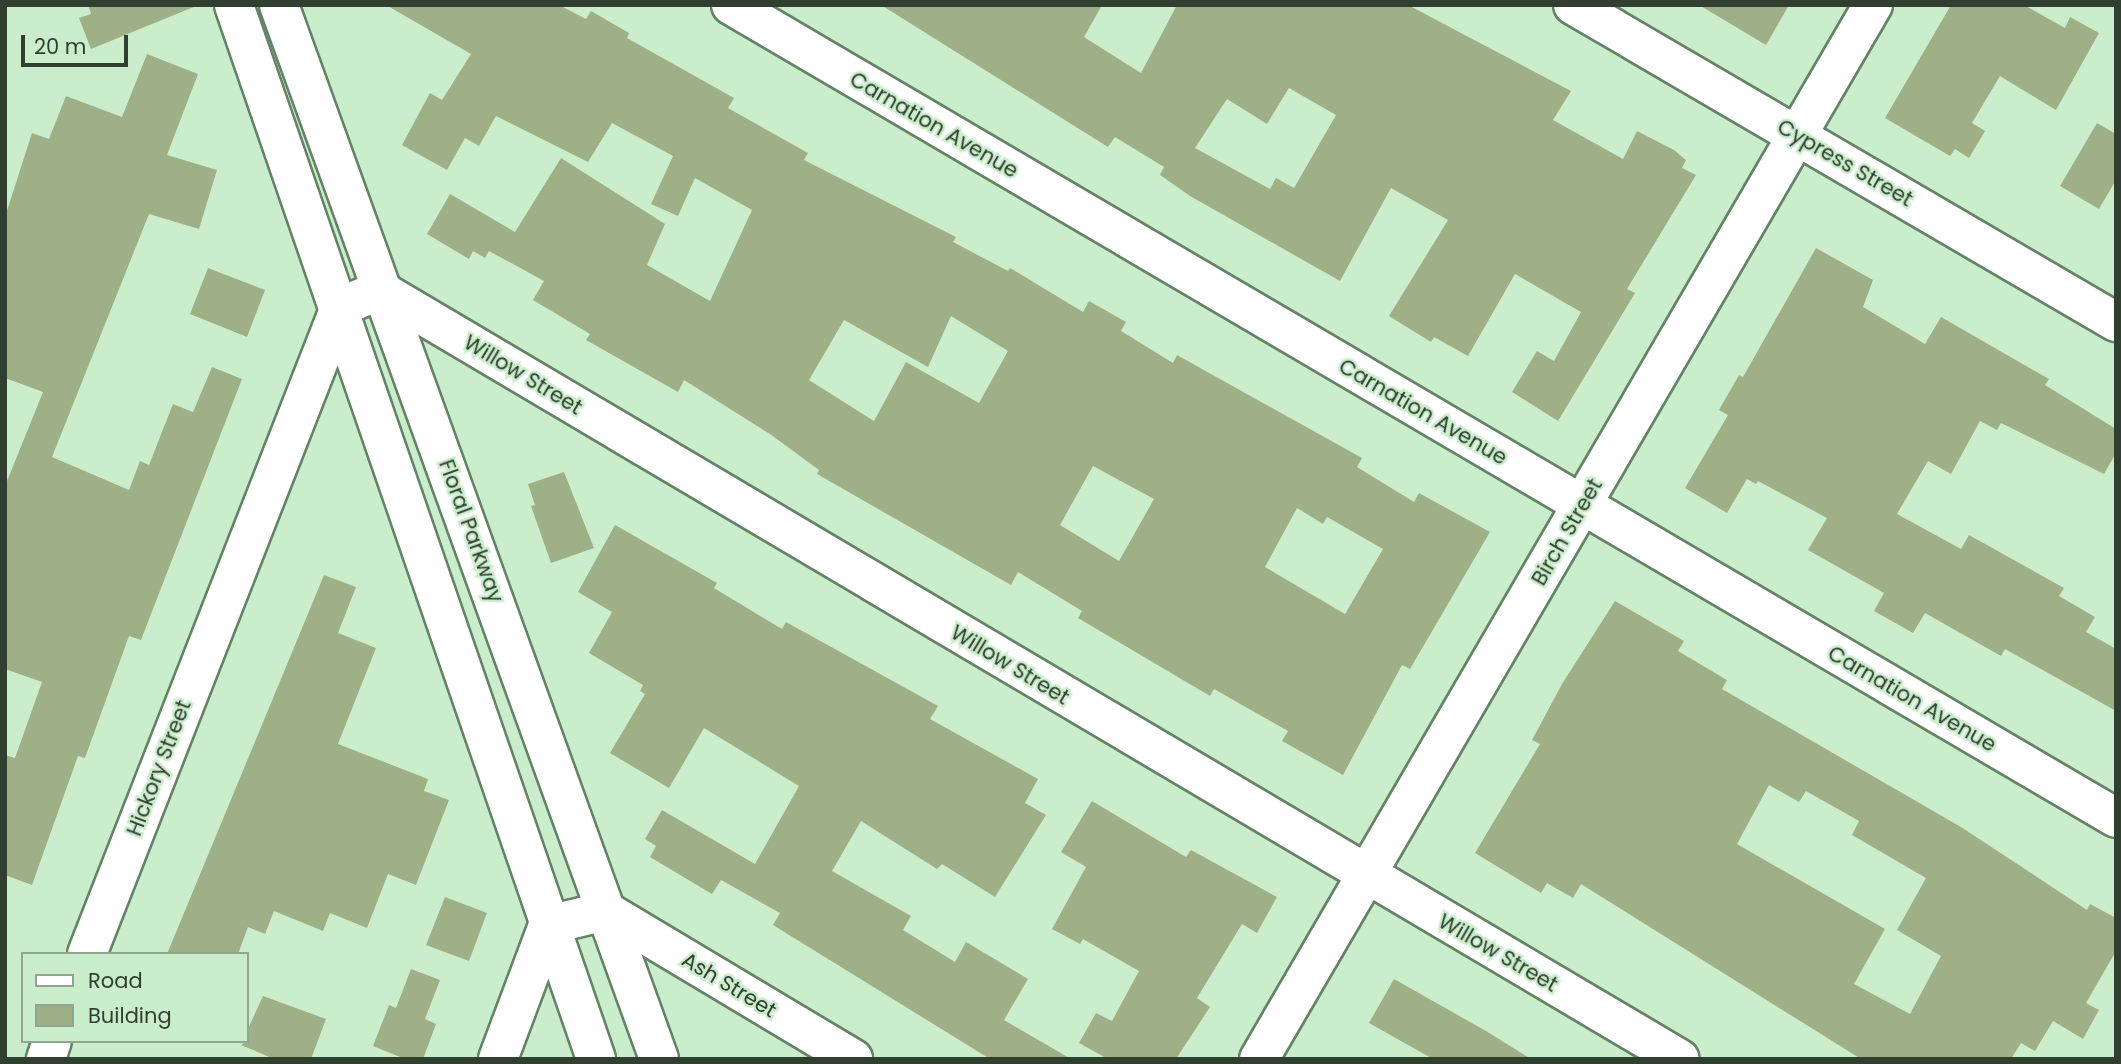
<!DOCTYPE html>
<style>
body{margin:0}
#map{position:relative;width:2121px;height:1064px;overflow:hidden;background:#caeecb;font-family:Poppins,sans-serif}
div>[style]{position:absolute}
.building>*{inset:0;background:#9fb087}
.roads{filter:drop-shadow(2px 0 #638464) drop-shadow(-2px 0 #638464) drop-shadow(0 2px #638464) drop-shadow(0 -2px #638464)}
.minor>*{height:38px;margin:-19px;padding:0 19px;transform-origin:19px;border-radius:19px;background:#fff}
span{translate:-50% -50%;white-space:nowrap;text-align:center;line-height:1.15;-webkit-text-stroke:5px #caeecb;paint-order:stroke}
.street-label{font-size:21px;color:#313f31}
.frame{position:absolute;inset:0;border:7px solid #313f31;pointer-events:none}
.legend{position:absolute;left:21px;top:952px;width:228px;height:91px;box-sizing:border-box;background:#caeecb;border:2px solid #8da88d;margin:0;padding:9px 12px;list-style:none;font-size:21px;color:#313f31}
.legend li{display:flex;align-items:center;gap:14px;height:35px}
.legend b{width:35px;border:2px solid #8da88d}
.scale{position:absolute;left:21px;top:35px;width:107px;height:32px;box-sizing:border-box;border:4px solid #313f31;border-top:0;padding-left:9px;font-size:21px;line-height:24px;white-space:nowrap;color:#313f31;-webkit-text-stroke:5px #caeecb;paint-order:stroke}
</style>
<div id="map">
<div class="building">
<div style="clip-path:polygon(88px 5px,196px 5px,196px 6px,91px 49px,79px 18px,91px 14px)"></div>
<div style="clip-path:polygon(evenodd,386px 5px,559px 5px,586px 19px,591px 11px,629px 33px,627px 38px,734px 98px,728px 108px,808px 153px,804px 160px,956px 237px,953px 242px,1008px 271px,1010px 268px,1083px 312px,1089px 301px,1126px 322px,1121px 331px,1173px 363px,1177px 355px,1362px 458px,1357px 467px,1414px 502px,1419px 493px,1490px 532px,1410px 669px,1402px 665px,1343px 775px,1282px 741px,1288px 731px,1214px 689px,1210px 696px,1078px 618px,1082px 611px,1018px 572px,1011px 585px,817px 474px,819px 470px,770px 434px,684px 380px,678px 392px,586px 340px,590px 334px,533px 300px,544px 281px,489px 251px,485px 258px,473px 251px,469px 259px,427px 234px,450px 194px,515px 232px,561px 158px,665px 224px,647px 265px,710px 301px,752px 210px,695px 178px,678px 216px,651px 204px,673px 156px,612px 123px,588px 162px,496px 116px,479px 146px,465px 138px,447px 170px,402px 145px,430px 93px,442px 100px,471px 54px,386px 5px,951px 316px,1008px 351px,979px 403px,906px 362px,874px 421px,809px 380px,844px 320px,928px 367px,951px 316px,386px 5px,1093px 466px,1154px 499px,1119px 561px,1060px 525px,1093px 466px,386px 5px,1297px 508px,1323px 524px,1327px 517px,1383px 549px,1345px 614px,1265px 567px,1297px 508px)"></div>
<div style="clip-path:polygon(evenodd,881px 5px,1102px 5px,1084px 37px,1141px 73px,1177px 5px,1408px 5px,1571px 91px,1553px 120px,1623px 159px,1637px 131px,1674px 150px,1686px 160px,1682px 168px,1696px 175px,1627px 289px,1635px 293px,1558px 421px,1512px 392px,1537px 351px,1554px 361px,1581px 312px,1515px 274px,1468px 356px,1434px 337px,1431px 342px,1389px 316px,1448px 220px,1391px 188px,1340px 281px,1190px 196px,1160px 175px,1164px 167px,1115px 137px,1108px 147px,881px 5px,1289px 88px,1336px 115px,1294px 188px,1276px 178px,1270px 189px,1195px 148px,1227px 99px,1267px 124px,1289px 88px)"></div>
<div style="clip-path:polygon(1699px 5px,1789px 5px,1766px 45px)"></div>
<div style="clip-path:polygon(1951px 5px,2024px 5px,2065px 28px,2070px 17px,2099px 33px,2056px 110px,2000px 76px,1972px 123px,1985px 131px,1969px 158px,1955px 149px,1950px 156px,1885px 118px)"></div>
<div style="clip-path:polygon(147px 54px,198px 74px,167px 155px,217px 170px,199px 229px,149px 214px,52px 457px,129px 490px,140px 461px,149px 465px,173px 404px,193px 412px,212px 367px,242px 379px,141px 640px,129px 636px,85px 758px,78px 756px,32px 885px,5px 875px,5px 755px,15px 758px,42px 682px,5px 669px,5px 486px,43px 392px,5px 378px,5px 217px,32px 133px,49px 139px,66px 96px,122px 117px)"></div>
<div style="clip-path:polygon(2097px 123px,2116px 134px,2116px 180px,2099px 209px,2060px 186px)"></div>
<div style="clip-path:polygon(1816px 248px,1873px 280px,1863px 307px,1925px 344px,1941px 317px,2049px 379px,2045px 385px,2116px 429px,2116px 453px,2104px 474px,2001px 423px,1997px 430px,1980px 421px,1951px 474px,1928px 461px,1897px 514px,1961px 549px,1969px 535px,2064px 588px,2059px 596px,2095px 617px,2086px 632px,2116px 649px,2116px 711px,2005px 649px,2001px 656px,1925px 613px,1913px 633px,1874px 611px,1884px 593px,1808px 550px,1827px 518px,1758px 481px,1756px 484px,1747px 479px,1727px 513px,1685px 488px,1728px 415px,1719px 410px,1739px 375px,1743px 377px)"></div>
<div style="clip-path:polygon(208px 268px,265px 290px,247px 337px,190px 314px)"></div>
<div style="clip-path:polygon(564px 472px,594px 548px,551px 563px,531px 506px,535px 505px,528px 484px)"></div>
<div style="clip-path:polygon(615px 525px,717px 583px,714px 588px,782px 629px,786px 622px,938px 706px,930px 719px,1038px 779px,1025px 803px,1046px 815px,995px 897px,942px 864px,937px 869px,861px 821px,832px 871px,911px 916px,903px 930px,955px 962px,966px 942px,1028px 979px,1004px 1020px,1071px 1059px,990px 1059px,773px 925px,780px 913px,721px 880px,712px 894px,650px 857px,656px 846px,645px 839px,662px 810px,755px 864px,799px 786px,704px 728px,669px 788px,610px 753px,645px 694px,640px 691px,643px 685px,589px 653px,612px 612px,578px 592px)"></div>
<div style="clip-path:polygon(324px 575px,356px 587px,338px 633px,376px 648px,338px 744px,428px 779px,424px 791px,449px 800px,416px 885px,388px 874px,367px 928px,330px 913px,323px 931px,274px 911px,265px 934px,248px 927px,238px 954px,167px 954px)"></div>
<div style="clip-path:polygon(evenodd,1615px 601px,1684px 641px,1678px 651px,1727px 680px,1722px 689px,1961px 827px,2087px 910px,2090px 904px,2116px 918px,2116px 951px,2086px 1003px,2099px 1010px,2083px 1039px,2053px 1021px,2035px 1051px,2021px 1043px,2011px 1059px,1861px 1059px,1581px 884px,1573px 898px,1547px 883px,1541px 893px,1475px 853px,1540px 744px,1532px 740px,1562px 684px,1615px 601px,1769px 785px,1799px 802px,1806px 791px,1859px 821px,1852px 835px,1926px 878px,1897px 930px,1941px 956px,1910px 1014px,1854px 984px,1885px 929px,1737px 844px,1769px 785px)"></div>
<div style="clip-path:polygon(1092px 801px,1186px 857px,1191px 850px,1277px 897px,1257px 933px,1242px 924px,1197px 998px,1210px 1007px,1176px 1059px,1108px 1059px,1079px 1043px,1096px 1013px,1112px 1021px,1139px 971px,1083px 939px,1080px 944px,1052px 929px,1086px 867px,1061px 852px)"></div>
<div style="clip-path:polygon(445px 897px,487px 913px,469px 961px,426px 945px)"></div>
<div style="clip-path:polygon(411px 969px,440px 980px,425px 1019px,436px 1024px,423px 1059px,405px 1059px,373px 1046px,389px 1005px,396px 1008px)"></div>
<div style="clip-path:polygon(1394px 979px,1486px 1031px,1531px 1059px,1433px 1059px,1369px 1023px)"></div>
<div style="clip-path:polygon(263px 996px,326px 1019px,311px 1059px,274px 1059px,241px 1045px,247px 1041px,247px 1031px)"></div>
</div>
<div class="roads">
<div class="minor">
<div style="left:234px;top:5px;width:1114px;rotate:71.04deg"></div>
<div style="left:279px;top:5px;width:1120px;rotate:70.17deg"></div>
<div style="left:731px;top:5px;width:1606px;rotate:30.41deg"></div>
<div style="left:1573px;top:5px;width:629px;rotate:30.28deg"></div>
<div style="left:87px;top:954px;width:695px;rotate:-68.64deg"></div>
<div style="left:340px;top:307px;width:43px;rotate:-23deg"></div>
<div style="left:380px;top:290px;width:1510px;rotate:30.61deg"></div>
<div style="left:46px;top:1059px;width:19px;rotate:-72deg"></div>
<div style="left:498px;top:1059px;width:143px;rotate:-69.5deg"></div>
<div style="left:548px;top:925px;width:60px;rotate:-13.6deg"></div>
<div style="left:606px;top:911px;width:288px;rotate:30.9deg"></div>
<div style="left:1259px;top:1059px;width:1220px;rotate:-59.78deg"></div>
</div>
</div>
<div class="street-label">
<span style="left:934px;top:125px;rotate:30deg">Carnation Avenue</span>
<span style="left:1845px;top:163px;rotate:30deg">Cypress Street</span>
<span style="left:523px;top:375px;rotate:31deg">Willow Street</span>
<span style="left:1423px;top:412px;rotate:30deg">Carnation Avenue</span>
<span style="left:471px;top:531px;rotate:70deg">Floral Parkway</span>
<span style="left:1567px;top:532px;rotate:-60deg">Birch Street</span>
<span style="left:1010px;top:665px;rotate:31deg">Willow Street</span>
<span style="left:1912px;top:699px;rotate:30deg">Carnation Avenue</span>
<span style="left:159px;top:768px;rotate:-69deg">Hickory Street</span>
<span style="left:1498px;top:953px;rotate:30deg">Willow Street</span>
<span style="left:729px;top:985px;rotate:31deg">Ash Street</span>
</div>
<div class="frame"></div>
<ul class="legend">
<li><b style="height:9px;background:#fff"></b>Road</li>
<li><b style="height:19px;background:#9fb087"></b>Building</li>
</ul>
<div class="scale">20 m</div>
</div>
